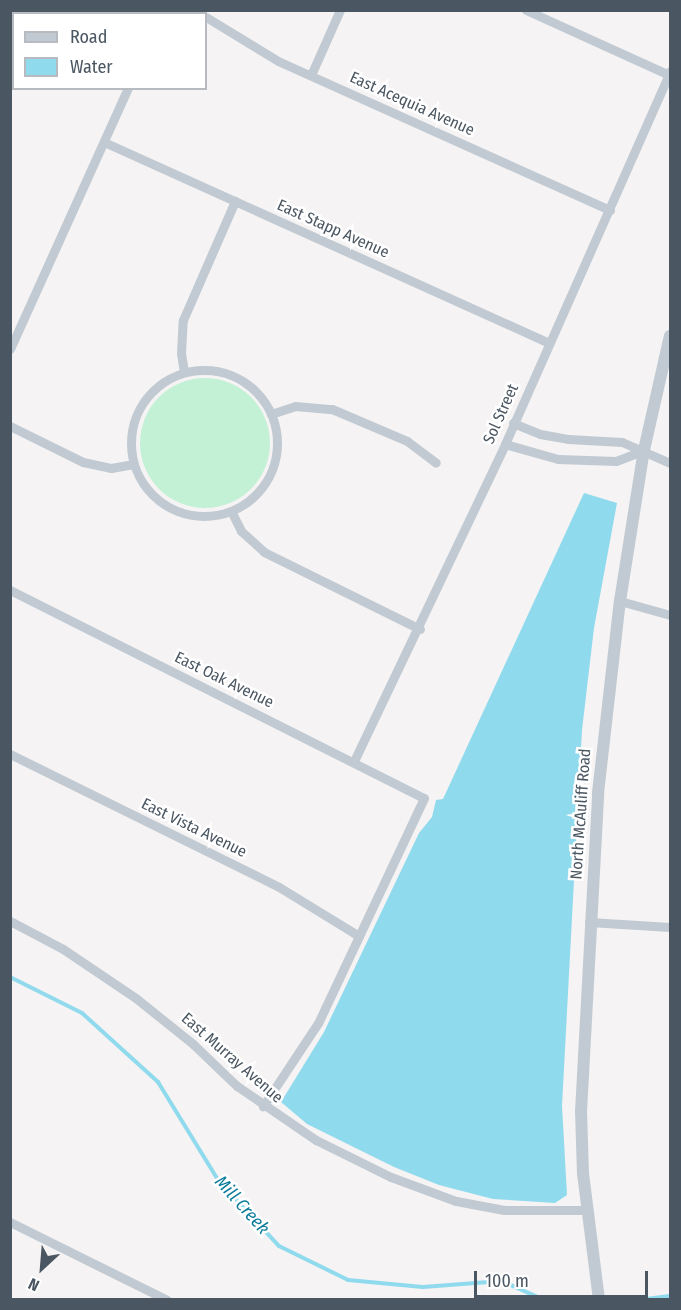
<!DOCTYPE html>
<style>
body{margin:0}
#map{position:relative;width:681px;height:1310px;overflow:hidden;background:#f5f3f3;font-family:"Fira Sans Condensed",sans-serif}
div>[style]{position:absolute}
.green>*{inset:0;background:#c3f1d5}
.round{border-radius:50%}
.water>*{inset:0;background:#90daee}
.stream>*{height:4px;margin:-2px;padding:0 2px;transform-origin:2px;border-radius:2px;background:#90daee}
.minor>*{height:9px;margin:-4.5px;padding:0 4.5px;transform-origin:4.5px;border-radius:4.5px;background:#c1cad2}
.minor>.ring{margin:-4.5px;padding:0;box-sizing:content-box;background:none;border:9px solid #c1cad2;border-radius:50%}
.tertiary>*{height:12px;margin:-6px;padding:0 6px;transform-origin:6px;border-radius:6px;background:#c1cad2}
span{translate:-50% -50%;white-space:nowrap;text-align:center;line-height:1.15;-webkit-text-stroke:5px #fff;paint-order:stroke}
.street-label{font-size:16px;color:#4a5661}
.water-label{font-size:18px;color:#0c7c9b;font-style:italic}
.frame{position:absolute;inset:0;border:12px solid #4a5661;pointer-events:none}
.legend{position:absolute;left:12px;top:12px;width:195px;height:78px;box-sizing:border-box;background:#fff;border:2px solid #b7bbc0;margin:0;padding:8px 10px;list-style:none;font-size:18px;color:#4a5661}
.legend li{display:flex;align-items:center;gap:12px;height:30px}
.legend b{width:30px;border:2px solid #b7bbc0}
.north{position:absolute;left:12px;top:1238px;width:60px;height:60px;-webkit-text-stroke:4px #fff;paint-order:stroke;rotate:206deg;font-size:16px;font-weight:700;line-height:24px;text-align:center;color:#4a5661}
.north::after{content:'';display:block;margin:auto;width:21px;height:27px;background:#4a5661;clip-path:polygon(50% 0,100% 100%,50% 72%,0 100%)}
.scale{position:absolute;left:474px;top:1271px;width:174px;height:27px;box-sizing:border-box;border:3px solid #4a5661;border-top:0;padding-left:8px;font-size:18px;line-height:21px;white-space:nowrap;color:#4a5661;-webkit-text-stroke:4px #fff;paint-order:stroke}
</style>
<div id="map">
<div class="green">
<div class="round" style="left:140px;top:378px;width:130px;height:130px"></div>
</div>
<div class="water">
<div style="clip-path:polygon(584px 493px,617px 503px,594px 628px,582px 730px,562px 1106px,567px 1195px,555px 1203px,493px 1199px,439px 1185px,394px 1167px,307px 1124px,281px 1102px,324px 1032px,419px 833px,432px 817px,436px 800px,443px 799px)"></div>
</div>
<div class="stream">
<div style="left:10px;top:977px;width:80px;rotate:26.6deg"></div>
<div style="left:82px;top:1013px;width:103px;rotate:42.2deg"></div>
<div style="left:158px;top:1082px;width:115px;rotate:58.5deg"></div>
<div style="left:218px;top:1180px;width:90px;rotate:47.3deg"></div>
<div style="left:279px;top:1246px;width:77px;rotate:26.2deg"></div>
<div style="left:348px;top:1280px;width:75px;rotate:5.3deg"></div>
<div style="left:423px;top:1287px;width:79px;rotate:-4.3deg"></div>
<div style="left:502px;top:1281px;width:46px;rotate:24.3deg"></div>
<div style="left:638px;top:1300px;width:32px;rotate:-7deg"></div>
</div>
<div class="minor">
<div style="left:196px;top:10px;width:6px;rotate:45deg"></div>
<div style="left:526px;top:10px;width:157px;rotate:24.4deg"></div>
<div style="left:162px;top:14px;width:4px;rotate:-76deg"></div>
<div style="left:206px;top:17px;width:84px;rotate:31.4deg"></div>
<div style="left:278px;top:61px;width:364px;rotate:24.2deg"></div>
<div style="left:311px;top:75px;width:71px;rotate:-66deg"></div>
<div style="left:104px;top:142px;width:488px;rotate:24.3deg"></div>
<div style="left:10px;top:349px;width:286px;rotate:-65.7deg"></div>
<div class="ring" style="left:131px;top:370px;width:137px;height:137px"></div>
<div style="left:184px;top:372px;width:19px;rotate:-99deg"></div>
<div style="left:181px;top:353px;width:33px;rotate:-87deg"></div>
<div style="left:183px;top:320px;width:130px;rotate:-66.4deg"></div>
<div style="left:271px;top:414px;width:25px;rotate:-18deg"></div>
<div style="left:295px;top:406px;width:37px;rotate:5deg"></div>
<div style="left:332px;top:409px;width:82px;rotate:23.1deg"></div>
<div style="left:407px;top:441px;width:36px;rotate:37deg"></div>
<div style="left:513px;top:423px;width:29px;rotate:22deg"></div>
<div style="left:540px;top:434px;width:28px;rotate:10deg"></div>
<div style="left:568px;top:439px;width:54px;rotate:3.2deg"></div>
<div style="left:622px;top:442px;width:52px;rotate:23.6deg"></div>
<div style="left:10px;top:426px;width:81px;rotate:26.3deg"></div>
<div style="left:83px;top:462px;width:29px;rotate:12deg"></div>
<div style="left:111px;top:468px;width:23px;rotate:-10deg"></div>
<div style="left:505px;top:444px;width:55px;rotate:15.8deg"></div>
<div style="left:558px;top:459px;width:58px;rotate:2deg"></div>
<div style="left:616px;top:461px;width:30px;rotate:-21deg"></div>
<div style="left:231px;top:511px;width:22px;rotate:63deg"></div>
<div style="left:241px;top:531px;width:31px;rotate:42deg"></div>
<div style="left:264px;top:552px;width:174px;rotate:26.3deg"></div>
<div style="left:10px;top:590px;width:463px;rotate:26.7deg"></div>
<div style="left:424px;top:798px;width:249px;rotate:115.2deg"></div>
<div style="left:318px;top:1023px;width:100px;rotate:123.5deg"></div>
<div style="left:620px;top:601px;width:52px;rotate:15.6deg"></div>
<div style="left:10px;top:754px;width:300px;rotate:26.3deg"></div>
<div style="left:279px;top:887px;width:94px;rotate:31.5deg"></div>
<div style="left:354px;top:761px;width:351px;rotate:-64.5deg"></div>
<div style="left:505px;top:444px;width:408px;rotate:-66.1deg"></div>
<div style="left:10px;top:921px;width:60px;rotate:27.8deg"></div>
<div style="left:63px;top:949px;width:89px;rotate:34deg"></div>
<div style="left:137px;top:999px;width:72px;rotate:38.8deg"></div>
<div style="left:193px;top:1044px;width:61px;rotate:43.7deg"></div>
<div style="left:237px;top:1086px;width:96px;rotate:34.4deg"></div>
<div style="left:316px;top:1140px;width:84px;rotate:26.3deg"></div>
<div style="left:391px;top:1177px;width:69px;rotate:20.3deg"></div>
<div style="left:456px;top:1201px;width:49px;rotate:10.6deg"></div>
<div style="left:504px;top:1210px;width:82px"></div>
<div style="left:589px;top:922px;width:81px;rotate:3.5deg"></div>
<div style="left:10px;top:1222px;width:175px;rotate:26.4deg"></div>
</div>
<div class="tertiary">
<div style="left:599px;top:1300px;width:127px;rotate:-97.2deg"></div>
<div style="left:583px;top:1174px;width:62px;rotate:-91.8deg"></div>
<div style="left:581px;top:1112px;width:319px;rotate:-86.9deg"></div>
<div style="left:598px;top:793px;width:193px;rotate:-83.5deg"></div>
<div style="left:620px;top:601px;width:153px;rotate:-81deg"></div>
<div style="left:644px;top:450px;width:117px;rotate:-77.2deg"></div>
</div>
<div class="street-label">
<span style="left:412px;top:104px;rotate:24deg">East Acequia Avenue</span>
<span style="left:333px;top:229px;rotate:24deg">East Stapp Avenue</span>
<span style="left:501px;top:414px;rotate:-66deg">Sol Street</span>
<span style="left:224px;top:680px;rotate:26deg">East Oak Avenue</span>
<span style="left:581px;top:814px;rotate:-86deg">North McAuliff Road</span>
<span style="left:194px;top:828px;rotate:26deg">East Vista Avenue</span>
<span style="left:232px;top:1058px;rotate:41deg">East Murray Avenue</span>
</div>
<div class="water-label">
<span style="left:242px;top:1205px;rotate:48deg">Mill Creek</span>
</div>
<div class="frame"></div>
<ul class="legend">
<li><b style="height:8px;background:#c1cad2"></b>Road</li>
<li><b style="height:16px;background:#90daee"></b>Water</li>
</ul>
<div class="north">N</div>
<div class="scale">100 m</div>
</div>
